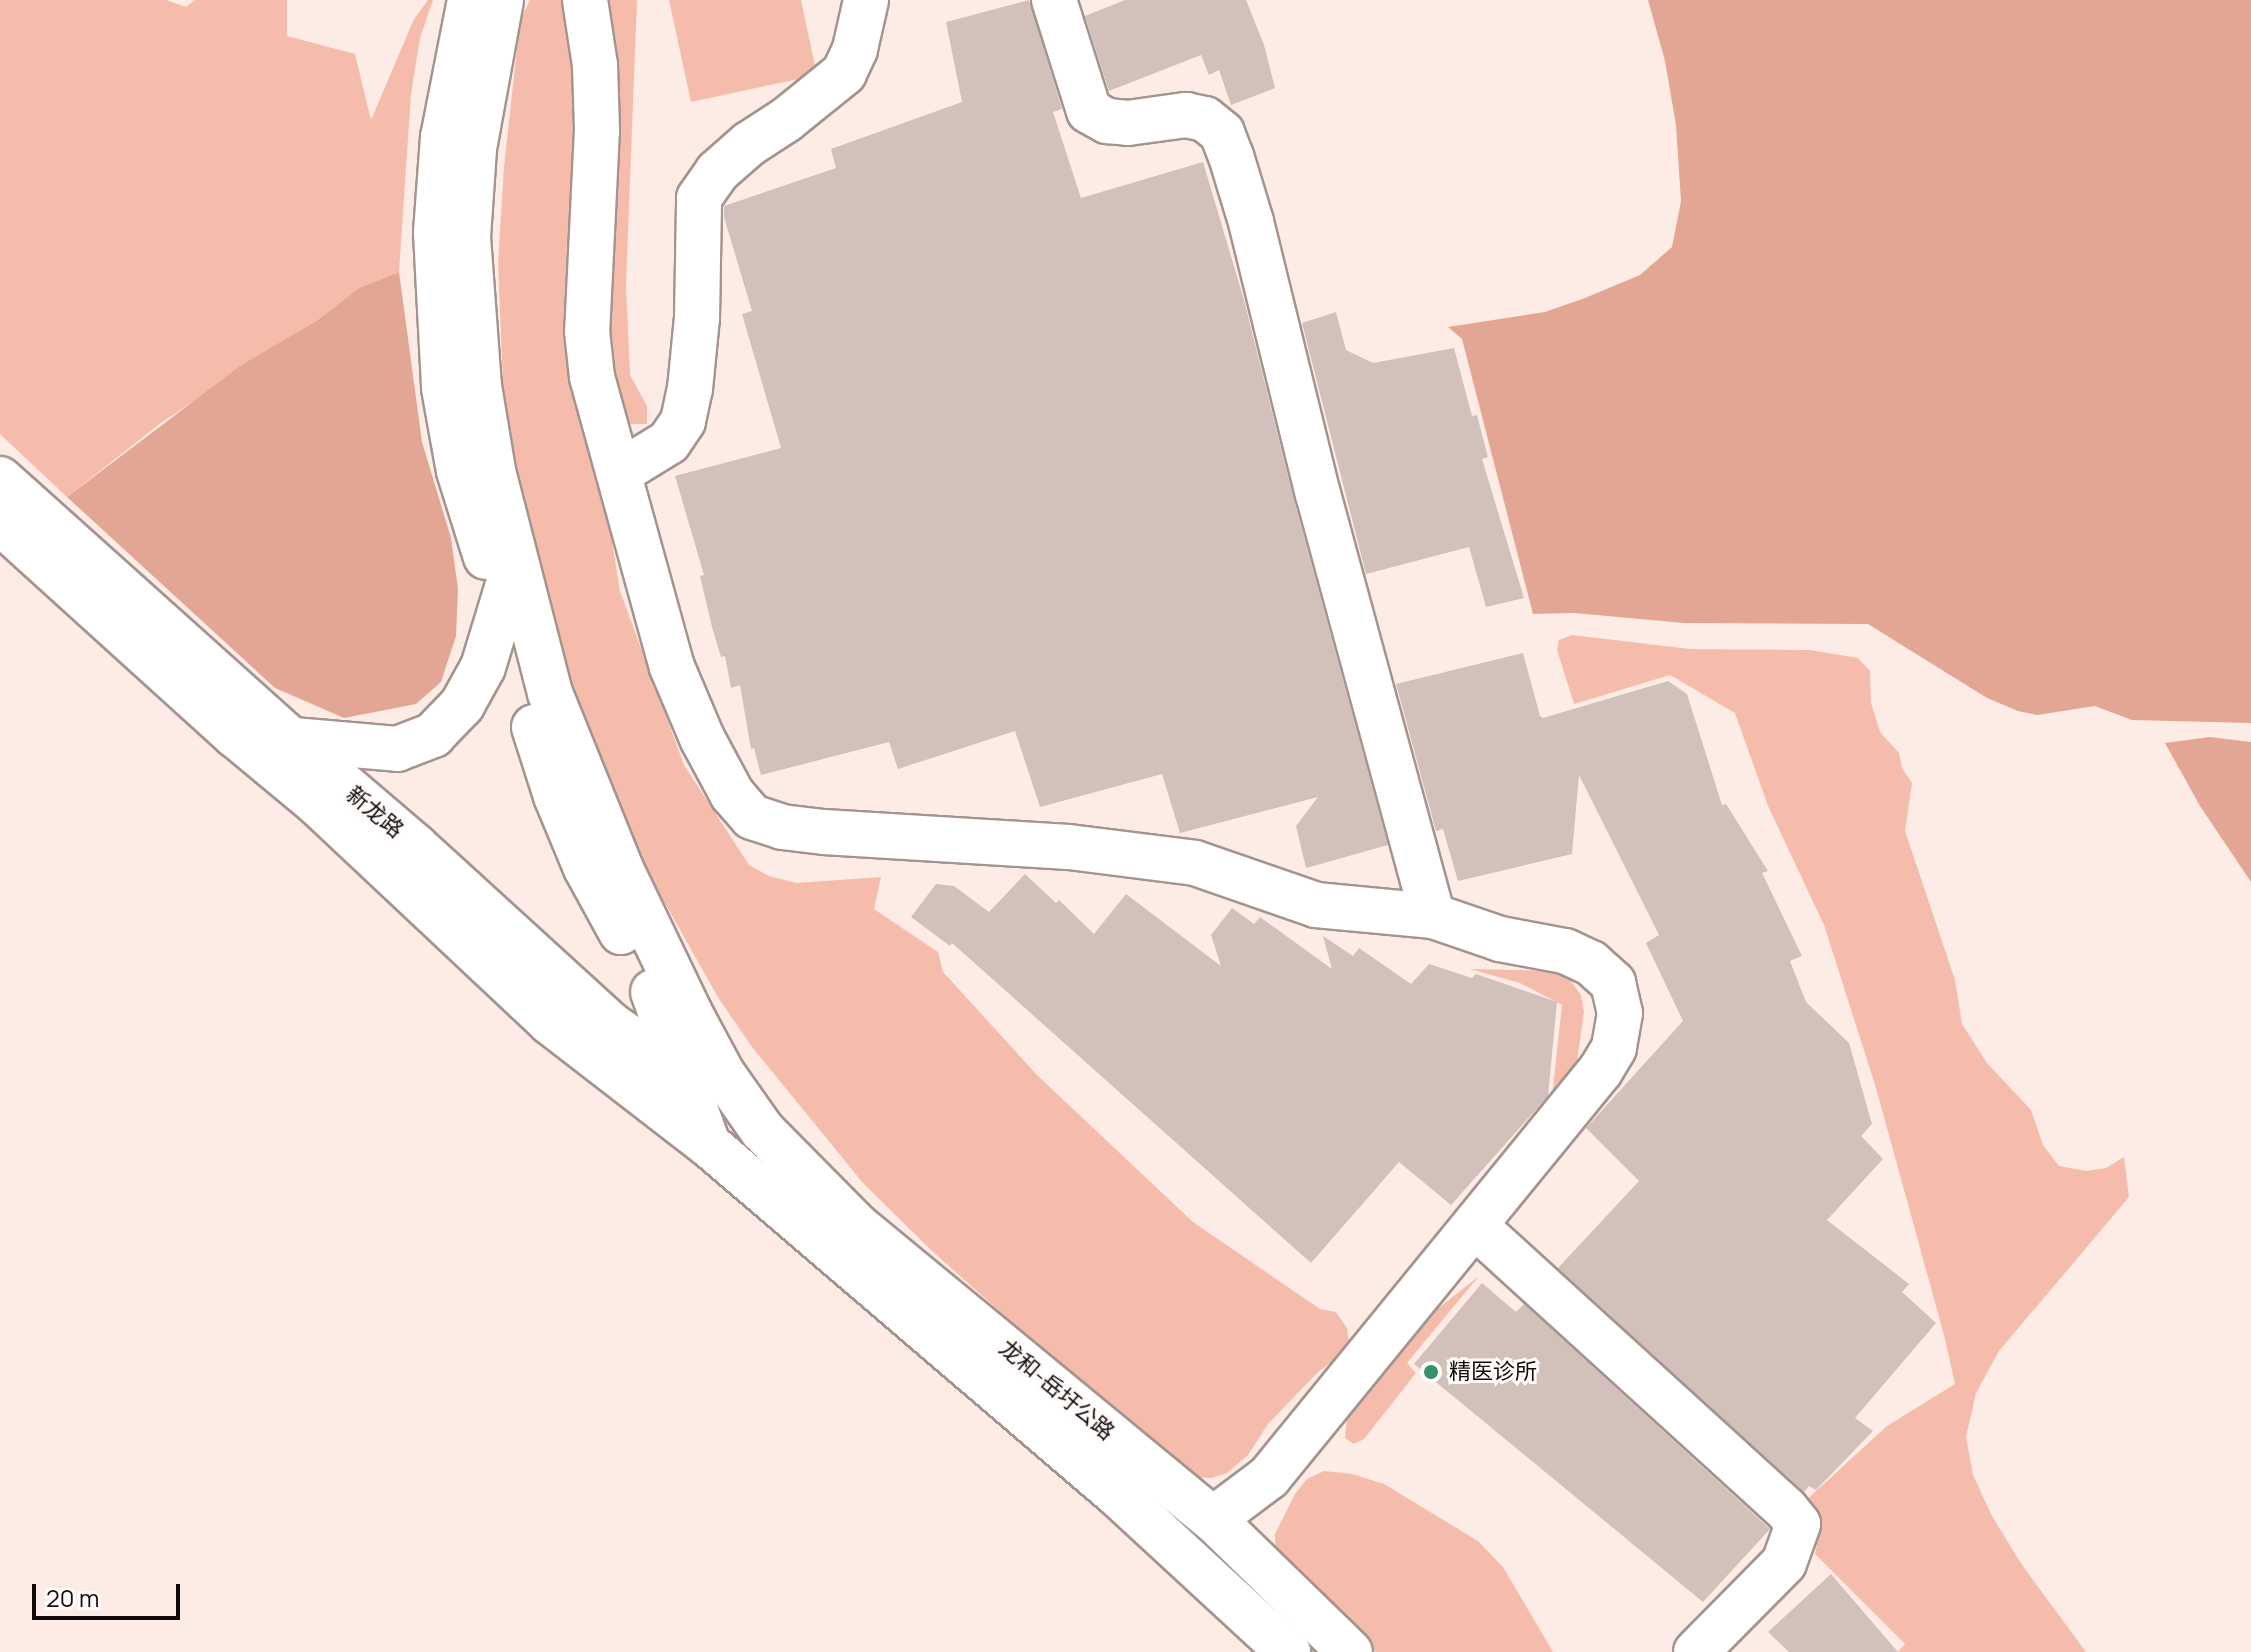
<!DOCTYPE html>
<meta charset="utf-8">
<style>
body{margin:0}
#map{position:relative;width:2251px;height:1652px;overflow:hidden;background:#fdebe5;font-family:Manrope,"Noto Sans SC",sans-serif}
div>[style]{position:absolute}
.green>*{inset:0;background:#f5bcab}
.forest>*{inset:0;background:#e3a694}
.building>*{inset:0;background:#d2c0bb}
.roads{filter:drop-shadow(2px 0 #a4948f) drop-shadow(-2px 0 #a4948f) drop-shadow(0 2px #a4948f) drop-shadow(0 -2px #a4948f)}
.minor>*{height:44px;margin:-22px;padding:0 22px;transform-origin:22px;border-radius:22px;background:#fff}
.primary>*{height:44px;margin:-22px;padding:0 22px;transform-origin:22px;border-radius:22px;background:#fff}
.trunk>*{height:44px;margin:-22px;padding:0 22px;transform-origin:22px;border-radius:22px;background:#fff}
.dots>*{width:22px;height:22px;translate:-50% -50%;box-sizing:border-box;border:4px solid #fffbfa;border-radius:50%}
span{translate:-50% -50%;white-space:nowrap;text-align:center;line-height:1.15;-webkit-text-stroke:6px #fffbfa;paint-order:stroke}
.street-label{font-size:22px;color:#110c0a}
.poi-label{font-size:22px;color:#110c0a}
.left{translate:0 -50%;text-align:left}
.scale{position:absolute;left:32px;top:1584px;width:148px;height:36px;box-sizing:border-box;border:4px solid #110c0a;border-top:0;padding-left:10px;font-size:24px;line-height:28px;white-space:nowrap;color:#110c0a;-webkit-text-stroke:6px #fffbfa;paint-order:stroke}
</style>
<div id="map">
<div class="green">
<div style="clip-path:polygon(0 0,166px 0,186px 7px,195px 0,287px 0,287px 36px,355px 54px,371px 120px,414px 19px,428px 0,433px 0,420px 38px,411px 94px,399px 272px,359px 288px,315px 322px,162px 422px,67px 497px,0 434px)"></div>
<div style="clip-path:polygon(530px 0,565px 0,573px 26px,604px 491px,620px 591px,684px 765px,749px 865px,769px 876px,796px 883px,881px 877px,874px 909px,938px 952px,943px 972px,1038px 1076px,1193px 1222px,1320px 1309px,1336px 1312px,1347px 1328px,1350px 1348px,1318px 1372px,1268px 1424px,1248px 1455px,1227px 1473px,1211px 1478px,1193px 1477px,1073px 1377px,931px 1250px,863px 1183px,752px 1047px,719px 999px,648px 873px,578px 716px,516px 485px,503px 384px,498px 263px,504px 167px,520px 21px)"></div>
<div style="clip-path:polygon(608px 0,637px 0,626px 285px,630px 375px,647px 406px,647px 424px,630px 424px,608px 389px)"></div>
<div style="clip-path:polygon(669px 0,801px 0,817px 75px,691px 102px)"></div>
<div style="clip-path:polygon(1572px 635px,1690px 649px,1810px 650px,1858px 658px,1870px 671px,1871px 703px,1880px 732px,1899px 753px,1902px 768px,1912px 783px,1905px 831px,1955px 980px,1962px 1024px,1987px 1063px,2031px 1110px,2043px 1145px,2059px 1166px,2086px 1171px,2106px 1168px,2124px 1157px,2129px 1197px,1999px 1351px,1976px 1393px,1966px 1437px,1973px 1475px,1992px 1516px,2022px 1565px,2086px 1652px,1898px 1652px,1905px 1644px,1815px 1554px,1818px 1539px,1803px 1503px,1887px 1426px,1955px 1384px,1944px 1335px,1876px 1088px,1824px 925px,1768px 806px,1735px 713px,1670px 675px,1574px 704px,1557px 650px,1559px 640px)"></div>
<div style="clip-path:polygon(1470px 969px,1554px 971px,1570px 980px,1581px 995px,1584px 1012px,1577px 1061px,1570px 1081px,1551px 1106px,1562px 1005px,1520px 983px)"></div>
<div style="clip-path:polygon(1479px 1276px,1407px 1363px,1416px 1373px,1364px 1439px,1354px 1444px,1345px 1438px,1347px 1417px,1356px 1401px,1430px 1315px)"></div>
<div style="clip-path:polygon(1324px 1471px,1352px 1474px,1384px 1484px,1478px 1541px,1503px 1567px,1553px 1652px,1376px 1652px,1276px 1561px,1275px 1534px,1295px 1494px,1307px 1479px)"></div>
</div>
<div class="forest">
<div style="clip-path:polygon(1648px 0,2251px 0,2251px 723px,2132px 720px,2095px 706px,2037px 715px,2018px 711px,1987px 698px,1868px 624px,1684px 623px,1574px 613px,1533px 614px,1462px 339px,1448px 327px,1545px 312px,1585px 298px,1640px 275px,1672px 247px,1681px 201px,1676px 125px,1665px 61px)"></div>
<div style="clip-path:polygon(399px 272px,422px 442px,451px 538px,458px 589px,456px 636px,441px 682px,416px 704px,344px 718px,275px 688px,67px 497px,240px 366px,315px 322px,359px 288px)"></div>
<div style="clip-path:polygon(2210px 737px,2251px 742px,2251px 882px,2200px 806px,2165px 743px)"></div>
</div>
<div class="building">
<div style="clip-path:polygon(1029px 0,1062px 109px,1053px 112px,1081px 198px,1203px 162px,1244px 300px,1294px 500px,1388px 845px,1306px 868px,1296px 826px,1318px 797px,1180px 833px,1162px 774px,1040px 807px,1015px 731px,898px 769px,889px 742px,761px 775px,754px 748px,751px 749px,740px 685px,731px 688px,725px 656px,721px 657px,712px 627px,700px 576px,704px 575px,675px 476px,781px 448px,742px 314px,752px 311px,724px 217px,724px 206px,836px 168px,831px 149px,962px 102px,946px 22px)"></div>
<div style="clip-path:polygon(1125px 0,1246px 0,1264px 45px,1275px 88px,1231px 105px,1219px 70px,1209px 75px,1201px 55px,1109px 91px,1085px 16px)"></div>
<div style="clip-path:polygon(1336px 312px,1346px 350px,1373px 363px,1454px 348px,1472px 416px,1477px 415px,1488px 457px,1482px 459px,1524px 598px,1486px 607px,1469px 547px,1366px 574px,1302px 323px)"></div>
<div style="clip-path:polygon(1523px 653px,1540px 716px,1543px 718px,1668px 681px,1687px 694px,1722px 805px,1726px 804px,1768px 871px,1762px 873px,1802px 956px,1790px 961px,1806px 1002px,1849px 1043px,1872px 1124px,1861px 1136px,1883px 1159px,1827px 1220px,1909px 1284px,1902px 1292px,1936px 1323px,1855px 1418px,1873px 1431px,1816px 1490px,1809px 1486px,1804px 1492px,1558px 1268px,1639px 1181px,1586px 1128px,1683px 1021px,1646px 943px,1659px 935px,1579px 775px,1572px 854px,1458px 881px,1443px 829px,1436px 831px,1396px 684px)"></div>
<div style="clip-path:polygon(1025px 874px,1056px 903px,1059px 900px,1094px 934px,1126px 894px,1221px 966px,1211px 935px,1232px 908px,1254px 924px,1260px 917px,1332px 969px,1323px 936px,1353px 956px,1359px 948px,1411px 984px,1429px 964px,1472px 978px,1476px 974px,1557px 1002px,1548px 1096px,1451px 1205px,1399px 1162px,1311px 1263px,952px 943px,950px 946px,911px 917px,936px 884px,954px 886px,989px 912px)"></div>
<div style="clip-path:polygon(1482px 1283px,1516px 1312px,1524px 1304px,1770px 1529px,1703px 1602px,1414px 1364px)"></div>
<div style="clip-path:polygon(1831px 1574px,1898px 1652px,1789px 1652px,1768px 1632px)"></div>
</div>
<div class="roads">
<div class="minor">
<div style="left:585px;top:0;width:66px;rotate:81.3deg"></div>
<div style="left:595px;top:65px;width:65px;rotate:88.2deg"></div>
<div style="left:597px;top:130px;width:201px;rotate:92.8deg"></div>
<div style="left:587px;top:331px;width:46px;rotate:83.8deg"></div>
<div style="left:592px;top:377px;width:301px;rotate:74.6deg"></div>
<div style="left:672px;top:667px;width:77px;rotate:67.1deg"></div>
<div style="left:702px;top:738px;width:64px;rotate:61.8deg"></div>
<div style="left:732px;top:794px;width:30px;rotate:49deg"></div>
<div style="left:752px;top:817px;width:32px;rotate:18deg"></div>
<div style="left:782px;top:827px;width:42px;rotate:6.8deg"></div>
<div style="left:824px;top:832px;width:245px;rotate:3.5deg"></div>
<div style="left:1069px;top:847px;width:127px;rotate:7.2deg"></div>
<div style="left:1195px;top:863px;width:128px;rotate:19.1deg"></div>
<div style="left:1316px;top:905px;width:118px;rotate:5.4deg"></div>
<div style="left:1433px;top:916px;width:71px;rotate:18.9deg"></div>
<div style="left:1500px;top:939px;width:66px;rotate:10.5deg"></div>
<div style="left:1565px;top:951px;width:29px;rotate:25deg"></div>
<div style="left:1591px;top:963px;width:30px;rotate:42deg"></div>
<div style="left:1613px;top:983px;width:31px;rotate:77deg"></div>
<div style="left:1620px;top:1013px;width:36px;rotate:100deg"></div>
<div style="left:1614px;top:1048px;width:27px;rotate:121deg"></div>
<div style="left:1600px;top:1071px;width:524px;rotate:129.19deg"></div>
<div style="left:1269px;top:1477px;width:70px;rotate:143.1deg"></div>
<div style="left:1054px;top:0;width:116px;rotate:72.5deg"></div>
<div style="left:1089px;top:111px;width:21px;rotate:29deg"></div>
<div style="left:1107px;top:121px;width:21px;rotate:5deg"></div>
<div style="left:1128px;top:123px;width:59px;rotate:-7.9deg"></div>
<div style="left:1186px;top:115px;width:19px;rotate:12deg"></div>
<div style="left:1205px;top:119px;width:22px;rotate:39deg"></div>
<div style="left:1222px;top:133px;width:25px;rotate:69deg"></div>
<div style="left:1231px;top:156px;width:69px;rotate:73.1deg"></div>
<div style="left:1251px;top:222px;width:280px;rotate:76.2deg"></div>
<div style="left:1318px;top:494px;width:437px;rotate:74.8deg"></div>
<div style="left:620px;top:472px;width:57px;rotate:-31.5deg"></div>
<div style="left:669px;top:442px;width:25px;rotate:-56deg"></div>
<div style="left:683px;top:421px;width:33px;rotate:-78deg"></div>
<div style="left:690px;top:389px;width:71px;rotate:-84.4deg"></div>
<div style="left:697px;top:318px;width:120px;rotate:-89deg"></div>
<div style="left:699px;top:198px;width:32px;rotate:-55deg"></div>
<div style="left:717px;top:172px;width:43px;rotate:-41.2deg"></div>
<div style="left:749px;top:144px;width:44px;rotate:-33deg"></div>
<div style="left:786px;top:120px;width:75px;rotate:-39deg"></div>
<div style="left:844px;top:73px;width:26px;rotate:-65deg"></div>
<div style="left:855px;top:49px;width:50px;rotate:-77.3deg"></div>
<div style="left:1475px;top:1226px;width:420px;rotate:42.3deg"></div>
<div style="left:1786px;top:1509px;width:19px;rotate:51deg"></div>
<div style="left:1798px;top:1524px;width:41px;rotate:109.7deg"></div>
<div style="left:1784px;top:1563px;width:125px;rotate:134.7deg"></div>
</div>
<div class="primary">
<div style="left:0;top:479px;width:391px;rotate:41.9deg"></div>
<div style="left:291px;top:740px;width:163px;rotate:40.5deg"></div>
<div style="left:415px;top:846px;width:264px;rotate:42.4deg"></div>
<div style="left:610px;top:1024px;width:111px;rotate:34.7deg"></div>
<div style="left:0;top:522px;width:317px;rotate:42.2deg"></div>
<div style="left:235px;top:735px;width:107px;rotate:39.7deg"></div>
<div style="left:317px;top:803px;width:320px;rotate:43.2deg"></div>
<div style="left:550px;top:1022px;width:200px;rotate:37.7deg"></div>
</div>
<div class="trunk">
<div style="left:470px;top:0;width:140px;rotate:101.1deg"></div>
<div style="left:443px;top:137px;width:96px;rotate:94.2deg"></div>
<div style="left:436px;top:233px;width:155px;rotate:87deg"></div>
<div style="left:444px;top:388px;width:84px;rotate:79.8deg"></div>
<div style="left:459px;top:471px;width:90px;rotate:72.6deg"></div>
<div style="left:501px;top:0;width:151px;rotate:100.3deg"></div>
<div style="left:474px;top:149px;width:88px;rotate:93.9deg"></div>
<div style="left:468px;top:237px;width:149px;rotate:85.8deg"></div>
<div style="left:479px;top:386px;width:86px;rotate:80.6deg"></div>
<div style="left:493px;top:471px;width:229px;rotate:75.6deg"></div>
<div style="left:550px;top:693px;width:190px;rotate:68deg"></div>
<div style="left:621px;top:869px;width:160px;rotate:64.4deg"></div>
<div style="left:690px;top:1013px;width:68px;rotate:61.9deg"></div>
<div style="left:722px;top:1073px;width:70px;rotate:54.9deg"></div>
<div style="left:762px;top:1130px;width:135px;rotate:45.3deg"></div>
<div style="left:857px;top:1226px;width:461px;rotate:39.5deg"></div>
<div style="left:1213px;top:1519px;width:191px;rotate:44.2deg"></div>
<div style="left:534px;top:727px;width:72px;rotate:72.3deg"></div>
<div style="left:556px;top:796px;width:78px;rotate:67.4deg"></div>
<div style="left:586px;top:868px;width:73px;rotate:61.3deg"></div>
<div style="left:235px;top:735px;width:163px;rotate:4.9deg"></div>
<div style="left:397px;top:749px;width:39px;rotate:-21deg"></div>
<div style="left:433px;top:735px;width:42px;rotate:-46deg"></div>
<div style="left:462px;top:705px;width:43px;rotate:-61.1deg"></div>
<div style="left:483px;top:667px;width:110px;rotate:-73.1deg"></div>
<div style="left:653px;top:992px;width:162px;rotate:70.1deg"></div>
<div style="left:708px;top:1144px;width:538px;rotate:40.56deg"></div>
<div style="left:1117px;top:1494px;width:233px;rotate:42.7deg"></div>
</div>
</div>
<div class="dots">
<div style="left:1431px;top:1372px;background:#35926a"></div>
</div>
<div class="street-label">
<span style="left:375px;top:812px;rotate:40deg">新龙路</span>
<span style="left:1057px;top:1390px;rotate:40deg">龙和-岳圩公路</span>
</div>
<div class="poi-label">
<span class="left" style="left:1449px;top:1372px">精医诊所</span>
</div>
<div class="scale">20 m</div>
</div>
